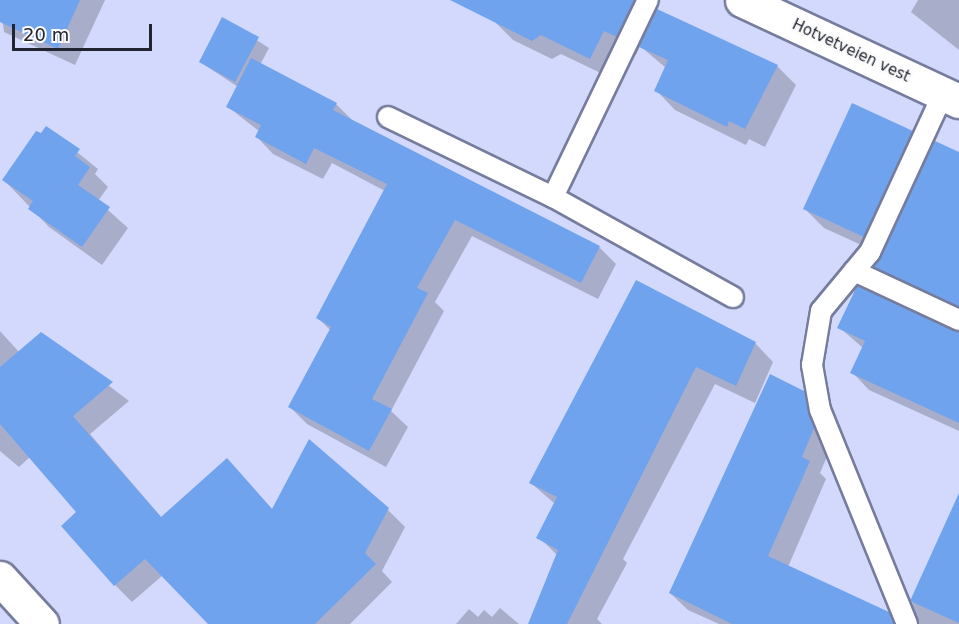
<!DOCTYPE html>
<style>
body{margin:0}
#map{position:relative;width:959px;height:624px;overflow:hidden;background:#d3d9fd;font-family:"DejaVu Sans",sans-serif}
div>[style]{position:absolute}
.shadow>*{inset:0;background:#0003}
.building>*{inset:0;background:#70a3ee}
.roads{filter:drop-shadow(2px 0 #767c9c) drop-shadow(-2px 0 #767c9c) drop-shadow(0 2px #767c9c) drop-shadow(0 -2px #767c9c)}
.service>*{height:20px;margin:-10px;padding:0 10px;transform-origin:10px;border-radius:10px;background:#fff}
.minor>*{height:33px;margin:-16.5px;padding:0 16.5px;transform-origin:16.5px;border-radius:16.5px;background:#fff}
span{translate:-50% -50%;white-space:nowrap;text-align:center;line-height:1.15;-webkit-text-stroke:6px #fcfcfc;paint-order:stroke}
.street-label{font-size:15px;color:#222431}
.scale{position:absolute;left:12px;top:24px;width:140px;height:27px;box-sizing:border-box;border:3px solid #222431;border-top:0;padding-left:8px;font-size:18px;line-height:21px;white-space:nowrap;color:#222431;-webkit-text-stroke:4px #fcfcfc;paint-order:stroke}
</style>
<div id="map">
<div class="shadow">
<div style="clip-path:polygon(0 0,105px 0,75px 65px,4px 32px)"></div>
<div style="clip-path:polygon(505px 0,635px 0,654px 19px,777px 66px,796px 85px,765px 147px,749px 139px,746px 145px,675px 110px,656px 90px,666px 68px,640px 46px,636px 55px,623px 49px,609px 77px,561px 54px,552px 59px,513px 40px,494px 21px)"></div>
<div style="clip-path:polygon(918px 0,959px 0,959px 50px,911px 12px)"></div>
<div style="clip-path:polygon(223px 19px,269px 48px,260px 65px,336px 104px,353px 121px,599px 247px,616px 264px,598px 299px,472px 236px,435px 302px,444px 311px,391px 411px,408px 427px,386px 467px,307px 424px,290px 407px,331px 331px,318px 318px,385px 191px,332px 163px,323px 179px,273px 154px,257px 137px,259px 131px,228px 107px,238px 87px,200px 62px)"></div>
<div style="clip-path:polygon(47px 128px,98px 169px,95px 174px,108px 187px,98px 201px,128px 228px,102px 265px,49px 227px,4px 180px)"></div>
<div style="clip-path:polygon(912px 132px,931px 151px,959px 153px,959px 315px,893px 284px,875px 266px,881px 254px,824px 228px,805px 209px)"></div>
<div style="clip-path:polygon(637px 282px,755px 343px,773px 362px,755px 403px,715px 384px,623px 559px,627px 563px,597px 619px,602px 624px,529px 624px,557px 555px,543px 541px,555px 504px,531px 483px)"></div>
<div style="clip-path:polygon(839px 327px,959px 331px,959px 431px,869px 390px,852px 372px,863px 348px)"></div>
<div style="clip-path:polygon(0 331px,19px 352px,41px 334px,129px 401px,90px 434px,162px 518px,227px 460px,273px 510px,388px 510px,405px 527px,382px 571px,392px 582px,350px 624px,210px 624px,163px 575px,132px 602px,115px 585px,78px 513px,30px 457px,19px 467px,0 451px)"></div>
<div style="clip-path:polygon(804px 393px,822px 410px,831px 447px,820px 473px,826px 479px,788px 567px,888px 613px,899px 624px,719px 624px,688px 610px,670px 593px)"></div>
<div style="clip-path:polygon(959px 511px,959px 624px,917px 624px,912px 601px)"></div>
<div style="clip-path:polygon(500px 608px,519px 624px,456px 624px,469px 609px,478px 617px,484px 610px,492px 617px)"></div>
</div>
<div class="building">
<div style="clip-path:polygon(0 0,80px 0,58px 49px,0 22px)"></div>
<div style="clip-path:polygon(450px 0,635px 0,617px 37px,604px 31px,590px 59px,541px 35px,532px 41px)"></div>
<div style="clip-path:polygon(657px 9px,778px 65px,745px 129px,729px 121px,727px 127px,654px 91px,668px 60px,639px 47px)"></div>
<div style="clip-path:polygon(222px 17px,259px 37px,235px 82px,199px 62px)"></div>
<div style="clip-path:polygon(251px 58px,337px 103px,333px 110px,600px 246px,581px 283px,455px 220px,417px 288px,428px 293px,372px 399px,392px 409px,369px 451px,288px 407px,331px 327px,316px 318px,387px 184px,314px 148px,306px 164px,255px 137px,261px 125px,226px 107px)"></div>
<div style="clip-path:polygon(852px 103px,913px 131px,864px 237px,803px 209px)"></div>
<div style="clip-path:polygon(46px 126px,80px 149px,75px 156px,90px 167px,78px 185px,110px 207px,82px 247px,28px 209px,33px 201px,2px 180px,36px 131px,41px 133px)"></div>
<div style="clip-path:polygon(935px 141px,959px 152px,959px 307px,873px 267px)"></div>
<div style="clip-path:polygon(636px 280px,756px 342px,736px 386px,696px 367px,567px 624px,528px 624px,558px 550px,536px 538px,557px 497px,529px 483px)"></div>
<div style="clip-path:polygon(857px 286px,959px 332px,959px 423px,850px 373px,865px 341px,837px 328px)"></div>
<div style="clip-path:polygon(41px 332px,113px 382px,73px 416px,161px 517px,227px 458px,272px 509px,309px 439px,389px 508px,365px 553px,376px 564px,315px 624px,208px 624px,145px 559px,114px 586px,61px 526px,76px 512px,0 424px,0 367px)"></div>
<div style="clip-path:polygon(770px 374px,804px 391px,814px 428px,802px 457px,810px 461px,768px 556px,889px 612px,894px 624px,732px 624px,669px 593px)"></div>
<div style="clip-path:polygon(959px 493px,959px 623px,910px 601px)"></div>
</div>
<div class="roads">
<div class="service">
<div style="left:388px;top:117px;width:183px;rotate:25.9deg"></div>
<div style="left:553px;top:197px;width:206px;rotate:29.1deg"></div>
<div style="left:553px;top:197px;width:219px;rotate:-64.3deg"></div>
<div style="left:854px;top:271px;width:116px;rotate:25deg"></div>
<div style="left:907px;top:624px;width:231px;rotate:-112.1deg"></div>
<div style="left:820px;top:410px;width:46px;rotate:-100.1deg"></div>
<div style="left:812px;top:365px;width:55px;rotate:-80.5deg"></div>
<div style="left:821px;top:311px;width:77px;rotate:-50.3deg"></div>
<div style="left:870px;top:252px;width:174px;rotate:-65.2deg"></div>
</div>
<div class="minor">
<div style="left:742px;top:0;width:239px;rotate:25deg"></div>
<div style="left:0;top:578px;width:62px;rotate:47.6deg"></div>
</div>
</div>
<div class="street-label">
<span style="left:851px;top:51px;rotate:25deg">Hotvetveien vest</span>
</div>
<div class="scale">20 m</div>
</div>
